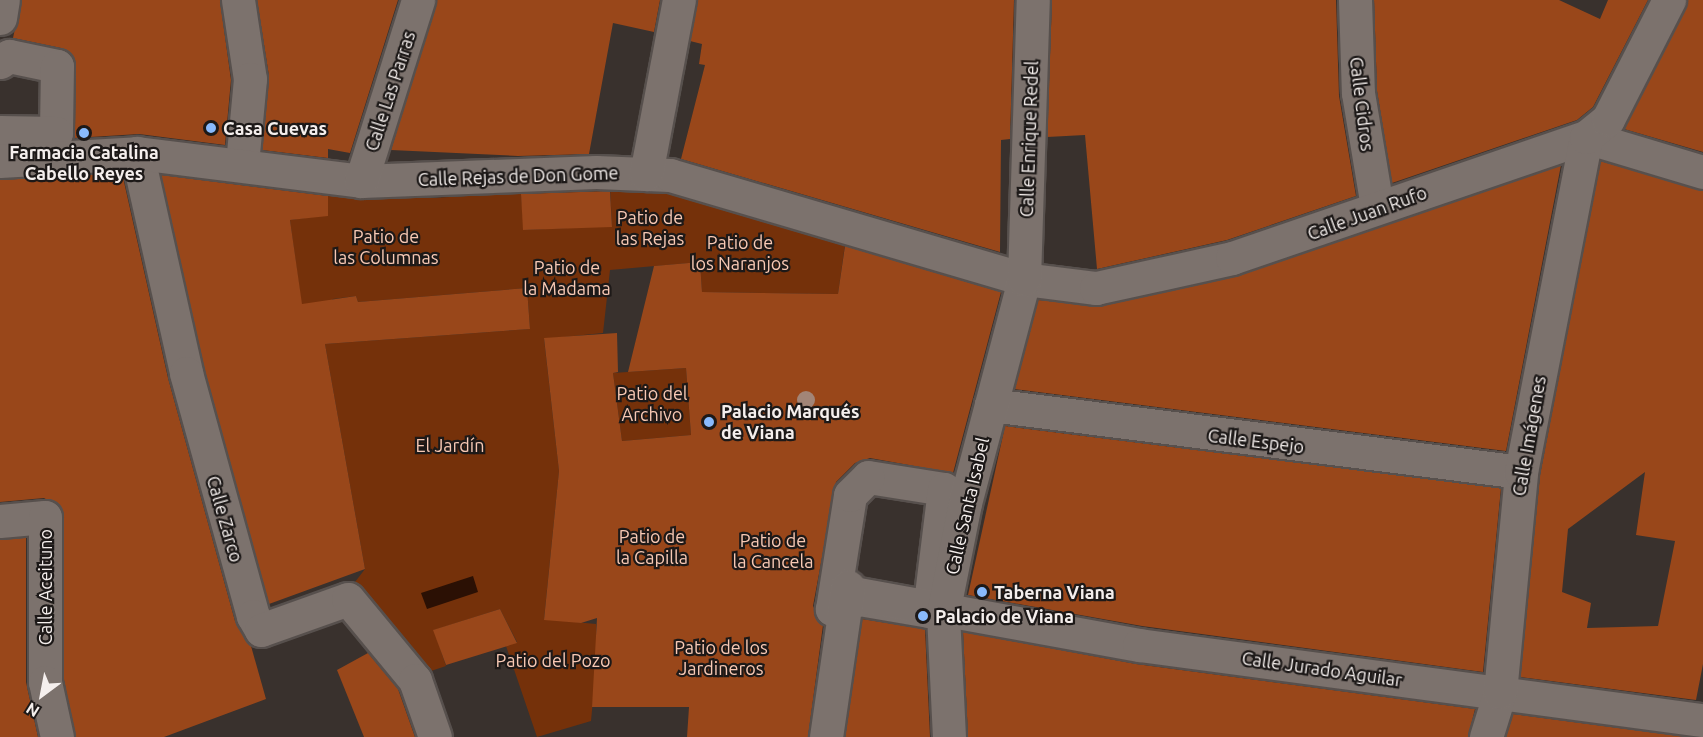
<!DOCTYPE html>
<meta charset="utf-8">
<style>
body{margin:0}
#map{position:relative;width:1703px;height:737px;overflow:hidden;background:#39312d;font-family:Ubuntu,sans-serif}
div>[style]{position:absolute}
.green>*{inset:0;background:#75310a}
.water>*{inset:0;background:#2b1004}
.building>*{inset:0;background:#99471a}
.roads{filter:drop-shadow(2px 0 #57504d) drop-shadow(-2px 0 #57504d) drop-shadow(0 2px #57504d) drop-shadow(0 -2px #57504d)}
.minor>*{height:33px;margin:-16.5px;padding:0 16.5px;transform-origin:16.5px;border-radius:16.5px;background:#7c726d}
.trees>*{width:18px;height:18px;margin:-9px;border-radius:50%;background:#a28577}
.dots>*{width:16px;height:16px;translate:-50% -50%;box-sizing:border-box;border:3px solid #1d1918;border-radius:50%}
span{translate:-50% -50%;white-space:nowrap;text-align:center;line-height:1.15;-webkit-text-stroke:4.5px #1d1918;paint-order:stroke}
.street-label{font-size:18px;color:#f5efed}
.poi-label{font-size:18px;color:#f5efed;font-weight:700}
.left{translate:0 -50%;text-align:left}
.park-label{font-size:18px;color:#f8c9b4}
.north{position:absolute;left:12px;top:665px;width:60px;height:60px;-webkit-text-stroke:4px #1d1918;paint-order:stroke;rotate:212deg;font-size:16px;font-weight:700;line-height:24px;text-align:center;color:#f5efed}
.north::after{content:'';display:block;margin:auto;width:21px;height:27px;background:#f5efed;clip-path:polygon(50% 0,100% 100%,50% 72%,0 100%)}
</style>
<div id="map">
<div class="green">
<div style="clip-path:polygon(328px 186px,432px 198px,521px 193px,524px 230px,612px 226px,610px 186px,654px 190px,845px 244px,838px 294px,702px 292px,700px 262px,610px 270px,603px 333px,544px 339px,559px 471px,544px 619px,596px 624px,596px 643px,744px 635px,595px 679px,591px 721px,537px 737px,506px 646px,517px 642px,500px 609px,434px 630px,446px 666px,428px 672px,390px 633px,355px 582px,365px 569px,325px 344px,530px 329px,527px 288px,358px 302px,356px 296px,333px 299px,304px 323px,290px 220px,328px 215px)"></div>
<div style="clip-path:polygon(686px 368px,691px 435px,622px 441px,613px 373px)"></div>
</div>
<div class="water">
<div style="clip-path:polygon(473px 576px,478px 592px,427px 609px,421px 593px)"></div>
</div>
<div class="building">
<div style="clip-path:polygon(21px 0,220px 0,231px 80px,225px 145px,139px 134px,74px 138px,74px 58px,61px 48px,13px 38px)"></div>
<div style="clip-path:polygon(257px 0,398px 0,350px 153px,328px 149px,328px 158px,262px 150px,269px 76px)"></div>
<div style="clip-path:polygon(436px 0,660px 0,654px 32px,613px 23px,589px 154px,518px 156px,391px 150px)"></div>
<div style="clip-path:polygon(697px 0,1014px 0,1010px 139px,1001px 140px,1000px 252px,681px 159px,705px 65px,699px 64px,702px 44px,690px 41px)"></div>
<div style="clip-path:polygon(1052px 0,1336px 0,1339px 96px,1356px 196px,1227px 240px,1097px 269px,1085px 135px,1047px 137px)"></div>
<div style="clip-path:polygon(1374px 0,1559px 0,1600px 19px,1608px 0,1648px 0,1593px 107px,1577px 120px,1392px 183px,1377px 91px)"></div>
<div style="clip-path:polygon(1688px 0,1703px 0,1703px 152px,1624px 129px)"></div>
<div style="clip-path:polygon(evenodd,1600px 161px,1703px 190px,1703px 664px,1696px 700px,1520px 677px,1540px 475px,1600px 161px,1645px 472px,1636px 535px,1675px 541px,1658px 626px,1587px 628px,1591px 603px,1562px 592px,1568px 529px,1645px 472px)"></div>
<div style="clip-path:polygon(1561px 165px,1506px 451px,1014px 389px,1038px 300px,1100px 306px,1236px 276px)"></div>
<div style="clip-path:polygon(122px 173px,168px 378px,235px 621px,251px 646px,266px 699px,164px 737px,75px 737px,64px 680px,61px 508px,44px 498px,0 502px,0 180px)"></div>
<div style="clip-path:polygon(161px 175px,328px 196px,328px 216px,290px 220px,302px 304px,356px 296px,358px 302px,527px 288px,530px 329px,325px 344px,365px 569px,269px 604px,204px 368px)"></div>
<div style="clip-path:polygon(610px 191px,612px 227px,523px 230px,521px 194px)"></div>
<div style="clip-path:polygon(845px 246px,1001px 292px,953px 473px,870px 458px,855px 463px,836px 482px,813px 606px,823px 625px,808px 737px,687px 737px,689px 707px,592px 707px,597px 618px,581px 623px,544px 620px,559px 471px,544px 338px,617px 333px,618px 372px,613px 373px,622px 441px,691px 435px,686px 368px,628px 372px,654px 266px,700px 262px,702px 292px,838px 294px)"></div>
<div style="clip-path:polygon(1005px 426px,1501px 488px,1483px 672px,1142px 626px,968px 595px)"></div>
<div style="clip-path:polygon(26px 537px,26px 682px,38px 737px,0 737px,0 539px)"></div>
<div style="clip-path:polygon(500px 609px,517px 643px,446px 665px,433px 630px)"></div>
<div style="clip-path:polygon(862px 619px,925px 629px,930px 737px,845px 737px)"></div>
<div style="clip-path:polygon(963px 632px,1136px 664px,1475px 709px,1468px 737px,968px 737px)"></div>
<div style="clip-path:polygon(368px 653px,398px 689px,415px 737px,364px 737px,337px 670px)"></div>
<div style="clip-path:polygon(1513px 714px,1687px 737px,1506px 737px)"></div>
</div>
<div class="roads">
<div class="minor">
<div style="left:238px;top:0;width:80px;rotate:81.4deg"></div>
<div style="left:250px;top:79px;width:85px;rotate:95.4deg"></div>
<div style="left:1355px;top:0;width:93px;rotate:88.2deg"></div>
<div style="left:1358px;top:93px;width:116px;rotate:80.5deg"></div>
<div style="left:0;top:18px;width:18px;rotate:-81deg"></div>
<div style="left:0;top:62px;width:11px;rotate:-34deg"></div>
<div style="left:9px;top:56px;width:49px;rotate:11.8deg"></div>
<div style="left:57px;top:66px;width:67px;rotate:90.9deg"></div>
<div style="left:56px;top:133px;width:56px;rotate:-179deg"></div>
<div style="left:137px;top:153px;width:225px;rotate:77.4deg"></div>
<div style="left:186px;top:373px;width:252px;rotate:74.6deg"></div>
<div style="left:253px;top:616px;width:16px;rotate:60deg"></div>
<div style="left:261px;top:630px;width:92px;rotate:-19.6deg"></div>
<div style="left:348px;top:599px;width:105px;rotate:50.4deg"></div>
<div style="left:415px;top:680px;width:60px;rotate:70.7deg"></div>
<div style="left:0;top:161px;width:137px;rotate:-3.3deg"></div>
<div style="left:137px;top:153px;width:226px;rotate:7.1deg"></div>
<div style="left:361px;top:181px;width:235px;rotate:-2.2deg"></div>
<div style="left:596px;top:172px;width:74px;rotate:2.3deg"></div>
<div style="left:670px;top:175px;width:369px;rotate:16.4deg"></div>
<div style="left:1024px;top:279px;width:73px;rotate:7.1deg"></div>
<div style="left:1096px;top:288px;width:139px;rotate:-12.4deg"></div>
<div style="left:1232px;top:258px;width:374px;rotate:-18.9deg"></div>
<div style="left:1586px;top:137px;width:122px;rotate:16.7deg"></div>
<div style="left:646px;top:174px;width:177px;rotate:-79.3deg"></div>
<div style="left:361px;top:181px;width:190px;rotate:-72.5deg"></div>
<div style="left:991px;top:405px;width:534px;rotate:7.2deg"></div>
<div style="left:868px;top:477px;width:77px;rotate:9deg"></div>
<div style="left:944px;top:489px;width:123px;rotate:97deg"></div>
<div style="left:929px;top:611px;width:71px;rotate:-170.3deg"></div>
<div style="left:859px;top:599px;width:29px;rotate:160deg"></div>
<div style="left:832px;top:609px;width:115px;rotate:-81deg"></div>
<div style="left:850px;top:495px;width:25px;rotate:-45deg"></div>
<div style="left:0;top:521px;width:45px;rotate:-5.1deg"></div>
<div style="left:45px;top:517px;width:165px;rotate:90deg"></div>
<div style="left:45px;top:682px;width:56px;rotate:77.7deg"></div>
<div style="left:847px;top:592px;width:297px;rotate:10.3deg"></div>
<div style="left:1139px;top:645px;width:567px;rotate:7.6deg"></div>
<div style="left:826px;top:737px;width:152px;rotate:-81.7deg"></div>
<div style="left:949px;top:737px;width:124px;rotate:-92.8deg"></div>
<div style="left:943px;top:613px;width:112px;rotate:-78.7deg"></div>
<div style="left:965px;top:503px;width:232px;rotate:-75.2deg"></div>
<div style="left:1024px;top:279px;width:279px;rotate:-88.2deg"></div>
<div style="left:1486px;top:737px;width:47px;rotate:-72.7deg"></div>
<div style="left:1500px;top:692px;width:221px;rotate:-84.5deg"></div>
<div style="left:1521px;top:472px;width:341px;rotate:-79deg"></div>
<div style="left:1586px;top:137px;width:28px;rotate:-39deg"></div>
<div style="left:1608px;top:119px;width:134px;rotate:-62.9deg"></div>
</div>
</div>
<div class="trees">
<div style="left:806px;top:400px"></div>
</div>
<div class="dots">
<div style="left:211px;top:128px;background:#89bafc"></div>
<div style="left:84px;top:133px;background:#89bafc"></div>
<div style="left:709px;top:422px;background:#89bafc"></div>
<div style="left:982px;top:592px;background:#89bafc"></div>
<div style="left:923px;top:616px;background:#89bafc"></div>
</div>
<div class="street-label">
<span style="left:390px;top:91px;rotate:-72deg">Calle Las Parras</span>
<span style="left:1362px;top:104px;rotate:83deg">Calle Cidros</span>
<span style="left:1029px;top:139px;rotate:-88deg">Calle Enrique Redel</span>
<span style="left:518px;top:176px;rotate:-2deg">Calle Rejas de Don Gome</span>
<span style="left:1367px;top:213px;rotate:-20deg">Calle Juan Rufo</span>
<span style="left:1529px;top:436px;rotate:-80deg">Calle Imágenes</span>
<span style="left:1256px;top:441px;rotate:7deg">Calle Espejo</span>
<span style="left:967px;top:506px;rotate:-77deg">Calle Santa Isabel</span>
<span style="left:225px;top:519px;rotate:74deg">Calle Zarco</span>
<span style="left:45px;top:587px;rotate:-90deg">Calle Aceituno</span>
<span style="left:1322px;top:669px;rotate:8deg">Calle Jurado Aguilar</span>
</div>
<div class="poi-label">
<span class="left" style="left:223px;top:128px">Casa Cuevas</span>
<span style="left:84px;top:163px">Farmacia Catalina<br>Cabello Reyes</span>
<span class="left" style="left:721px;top:422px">Palacio Marqués<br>de Viana</span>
<span class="left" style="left:994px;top:592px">Taberna Viana</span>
<span class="left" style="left:935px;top:616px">Palacio de Viana</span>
</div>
<div class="park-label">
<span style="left:650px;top:228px">Patio de<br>las Rejas</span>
<span style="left:386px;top:247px">Patio de<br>las Columnas</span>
<span style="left:740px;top:253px">Patio de<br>los Naranjos</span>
<span style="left:567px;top:278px">Patio de<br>la Madama</span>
<span style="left:652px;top:404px">Patio del<br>Archivo</span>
<span style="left:450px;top:445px">El Jardín</span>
<span style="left:652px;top:547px">Patio de<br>la Capilla</span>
<span style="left:773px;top:551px">Patio de<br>la Cancela</span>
<span style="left:721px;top:658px">Patio de los<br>Jardineros</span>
<span style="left:553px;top:660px">Patio del Pozo</span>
</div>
<div class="north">N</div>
</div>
